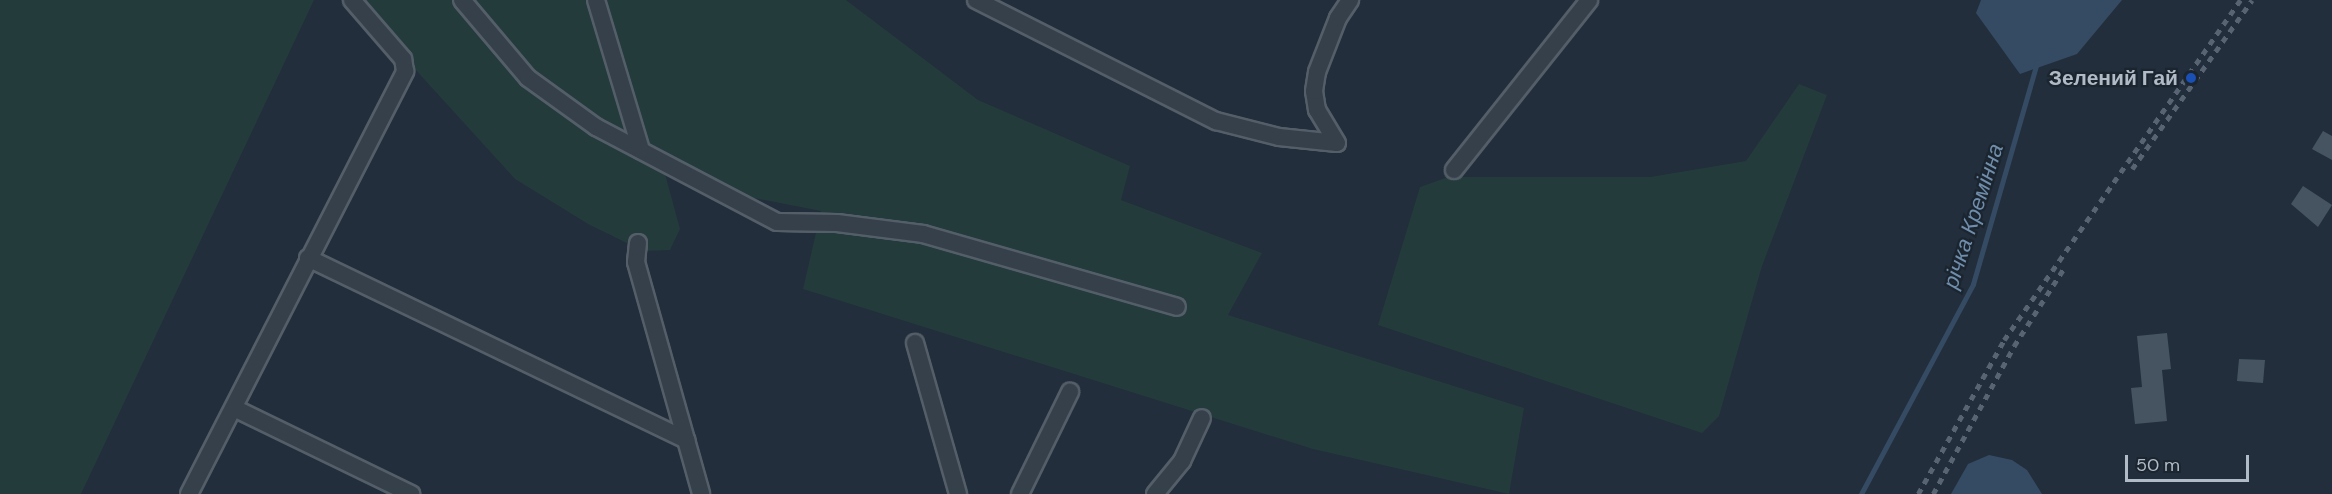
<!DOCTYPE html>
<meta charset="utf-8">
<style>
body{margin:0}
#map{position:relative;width:2332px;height:494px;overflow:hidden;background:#222e3b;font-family:"DM Sans",sans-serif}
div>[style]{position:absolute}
.green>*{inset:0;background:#243b3c}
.water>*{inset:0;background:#354b63}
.stream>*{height:5px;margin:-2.5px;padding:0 2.5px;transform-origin:2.5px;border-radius:2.5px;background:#354b63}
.building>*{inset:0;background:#465462}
.roads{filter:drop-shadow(2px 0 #545e69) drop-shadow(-2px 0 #545e69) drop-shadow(0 2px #545e69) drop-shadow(0 -2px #545e69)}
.street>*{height:16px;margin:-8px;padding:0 8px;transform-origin:8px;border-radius:8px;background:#36404b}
.rail>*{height:4.5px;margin-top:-2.25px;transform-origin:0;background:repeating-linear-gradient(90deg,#586472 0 6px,transparent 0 12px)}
.dots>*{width:16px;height:16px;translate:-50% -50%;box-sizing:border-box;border:3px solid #1b2530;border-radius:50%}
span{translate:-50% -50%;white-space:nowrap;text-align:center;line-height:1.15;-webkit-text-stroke:4.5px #1b2530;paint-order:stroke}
.poi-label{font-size:21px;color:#b1bbc7;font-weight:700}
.right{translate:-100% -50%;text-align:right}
.water-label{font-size:22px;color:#708eab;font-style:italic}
.scale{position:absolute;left:2125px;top:455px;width:124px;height:27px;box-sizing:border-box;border:3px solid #b1bbc7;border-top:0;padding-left:8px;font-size:18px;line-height:21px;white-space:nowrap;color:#b1bbc7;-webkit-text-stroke:4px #1b2530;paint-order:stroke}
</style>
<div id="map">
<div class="green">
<div style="clip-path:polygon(0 0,314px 0,81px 494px,0 494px)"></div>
<div style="clip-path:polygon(352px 0,846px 0,978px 100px,1130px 166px,1121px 200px,1262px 253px,1228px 315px,1524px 408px,1509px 494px,1313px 449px,803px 289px,821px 211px,749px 197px,661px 159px,680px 229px,670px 250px,643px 251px,588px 224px,515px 179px)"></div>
<div style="clip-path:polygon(1799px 84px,1827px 95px,1762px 266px,1719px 416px,1702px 433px,1378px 325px,1420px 187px,1448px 177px,1650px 177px,1746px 161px)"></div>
</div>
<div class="water">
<div style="clip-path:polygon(1981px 0,2122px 0,2077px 54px,2020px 74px,1976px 13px)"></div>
<div style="clip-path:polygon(1989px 455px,2012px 460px,2027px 470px,2042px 494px,1951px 494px,1968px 464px)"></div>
</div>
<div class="stream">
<div style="left:1861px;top:494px;width:238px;rotate:-61.9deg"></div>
<div style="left:1973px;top:284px;width:231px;rotate:-73.9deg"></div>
</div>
<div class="building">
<div style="clip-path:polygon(2323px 131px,2332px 136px,2332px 160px,2312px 149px)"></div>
<div style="clip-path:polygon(2303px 186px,2332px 205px,2318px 227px,2291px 204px)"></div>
<div style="clip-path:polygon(2167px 333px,2171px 369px,2162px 370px,2167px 421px,2135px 424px,2131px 388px,2142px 387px,2137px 336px)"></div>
<div style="clip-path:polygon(2239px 359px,2265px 360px,2263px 383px,2237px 381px)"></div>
</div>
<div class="roads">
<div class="street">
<div style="left:462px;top:0;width:102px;rotate:49.8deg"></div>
<div style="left:528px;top:78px;width:84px;rotate:35.8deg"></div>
<div style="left:596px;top:127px;width:204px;rotate:27.7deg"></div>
<div style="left:777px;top:222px;width:60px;rotate:1deg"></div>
<div style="left:837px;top:223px;width:87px;rotate:7.3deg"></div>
<div style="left:923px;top:234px;width:264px;rotate:16deg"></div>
<div style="left:596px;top:0;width:157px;rotate:73.3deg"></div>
<div style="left:976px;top:0;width:269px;rotate:26.8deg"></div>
<div style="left:1216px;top:121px;width:65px;rotate:14.3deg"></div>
<div style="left:1279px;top:137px;width:58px;rotate:5.9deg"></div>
<div style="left:1337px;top:143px;width:39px;rotate:-121deg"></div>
<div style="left:1317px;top:110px;width:19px;rotate:-99deg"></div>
<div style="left:1314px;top:91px;width:19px;rotate:-81deg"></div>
<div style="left:1317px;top:72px;width:58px;rotate:-68.7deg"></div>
<div style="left:1338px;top:18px;width:22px;rotate:-56deg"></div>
<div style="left:1454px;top:170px;width:217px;rotate:-51.5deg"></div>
<div style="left:638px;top:243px;width:19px;rotate:96deg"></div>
<div style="left:636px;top:262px;width:241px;rotate:74.3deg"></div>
<div style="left:308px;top:258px;width:420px;rotate:25.7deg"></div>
<div style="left:915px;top:343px;width:157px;rotate:74.1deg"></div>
<div style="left:236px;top:409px;width:195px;rotate:25.9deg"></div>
<div style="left:189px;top:494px;width:475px;rotate:-62.9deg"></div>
<div style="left:405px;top:71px;width:12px;rotate:-99deg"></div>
<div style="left:403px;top:59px;width:78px;rotate:-130.8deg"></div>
<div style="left:1020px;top:494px;width:114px;rotate:-63.9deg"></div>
<div style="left:1155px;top:494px;width:43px;rotate:-50.7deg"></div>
<div style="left:1182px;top:461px;width:47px;rotate:-65.1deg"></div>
</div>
</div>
<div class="rail">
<div style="left:2132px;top:169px;width:207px;rotate:-54.6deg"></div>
<div style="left:1918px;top:494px;width:176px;rotate:-60.8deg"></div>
<div style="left:2004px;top:340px;width:414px;rotate:-55.2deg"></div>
<div style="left:1933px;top:494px;width:169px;rotate:-61.3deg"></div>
<div style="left:2014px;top:346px;width:93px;rotate:-57.3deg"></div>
</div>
<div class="dots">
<div style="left:2191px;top:78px;background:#1a4fb4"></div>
</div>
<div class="poi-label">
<span class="right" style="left:2178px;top:78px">Зелений Гай</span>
</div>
<div class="water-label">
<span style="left:1973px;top:216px;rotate:-72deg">річка Кремінна</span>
</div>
<div class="scale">50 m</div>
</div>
